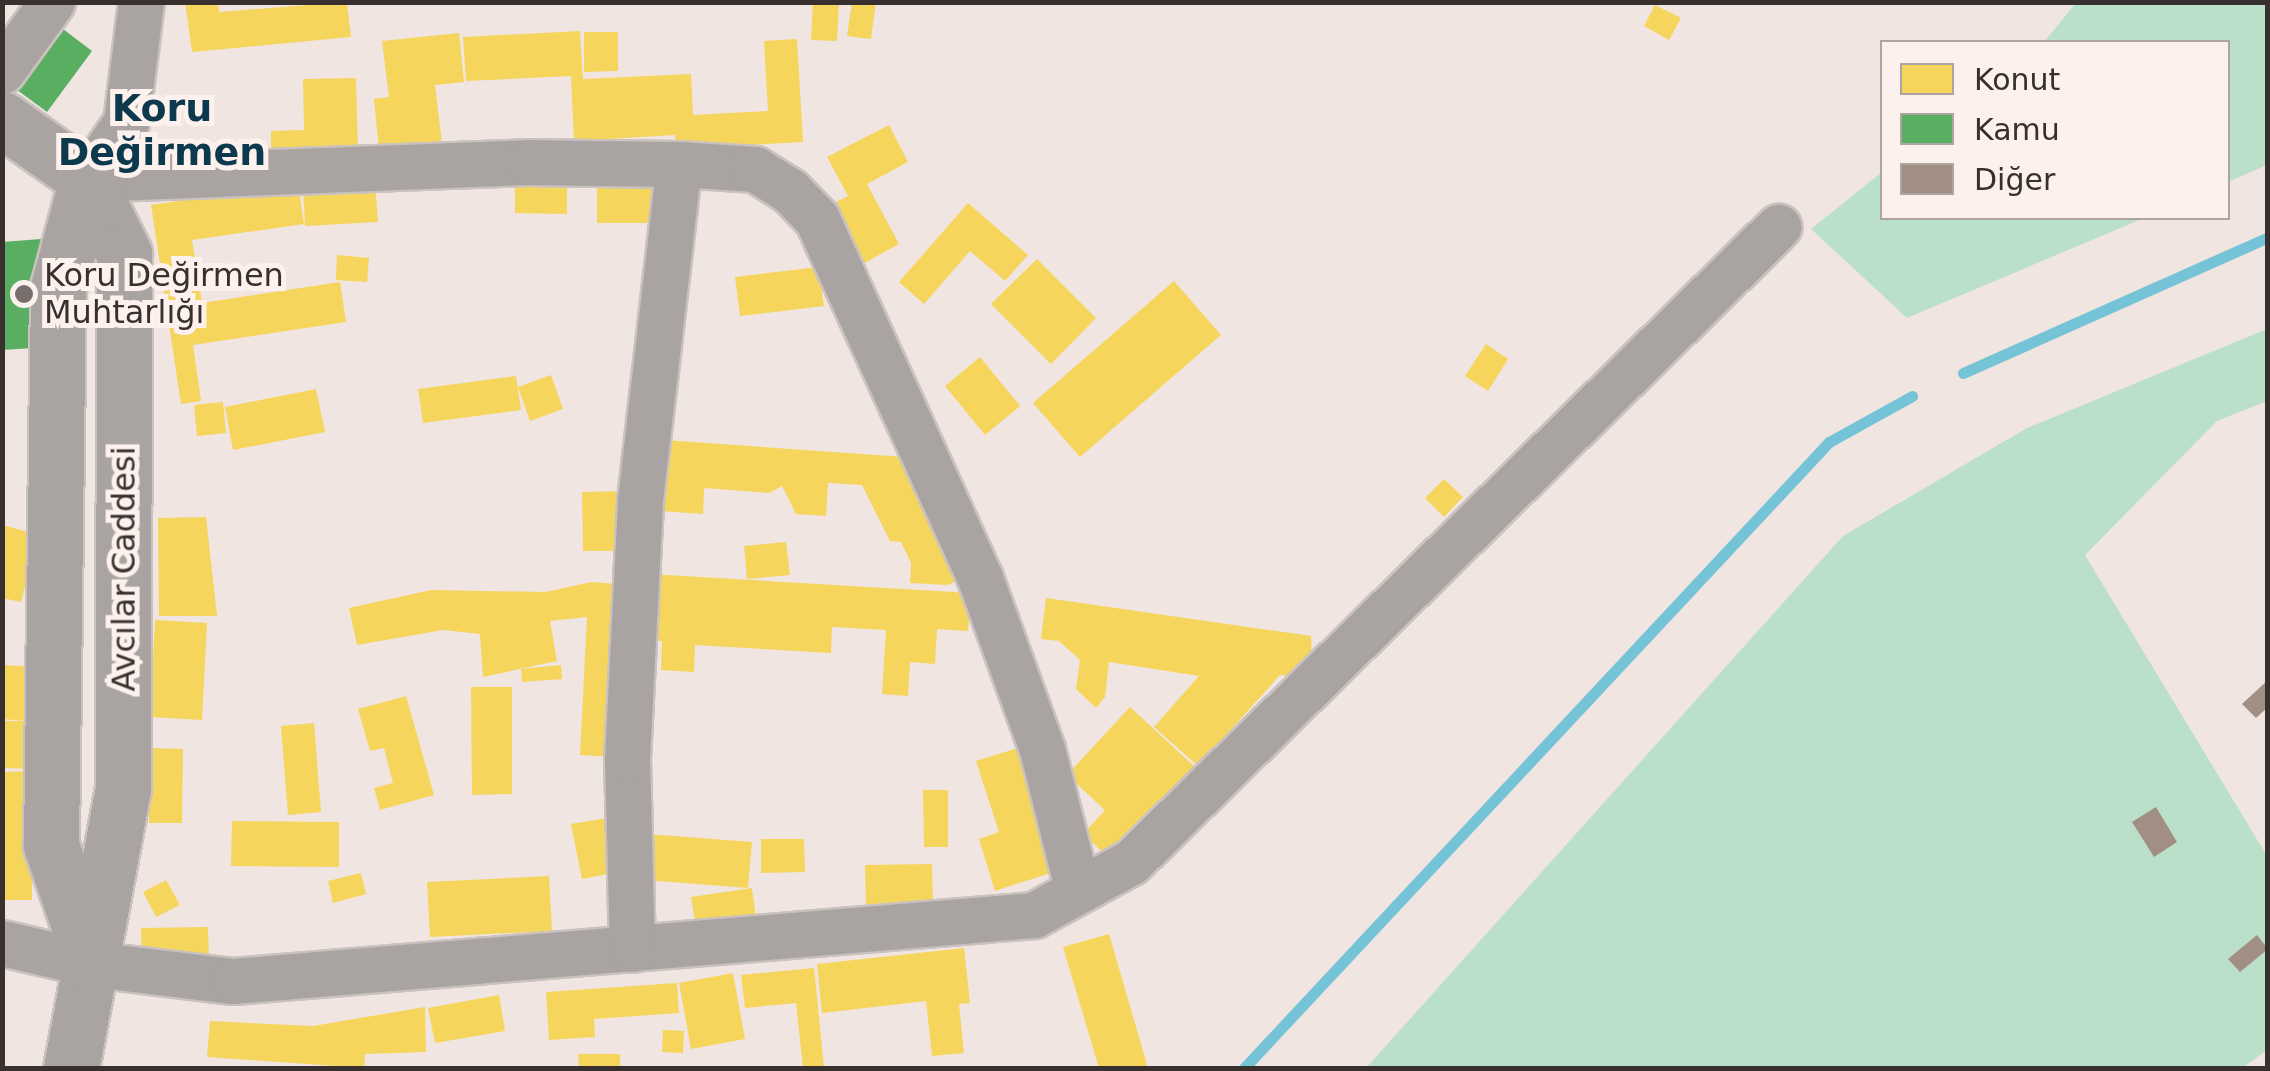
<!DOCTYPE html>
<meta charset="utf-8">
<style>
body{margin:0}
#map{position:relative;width:2270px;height:1071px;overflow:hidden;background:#f0e5e1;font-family:"DejaVu Sans",sans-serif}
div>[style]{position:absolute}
.green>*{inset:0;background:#bbe0ca}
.homes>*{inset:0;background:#f6d55c}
.public>*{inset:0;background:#5aae61}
.stream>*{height:11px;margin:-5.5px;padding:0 5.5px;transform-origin:5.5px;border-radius:5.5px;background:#75c3d6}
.building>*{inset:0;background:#a18f84}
.roads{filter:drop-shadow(2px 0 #cac2bf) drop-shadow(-2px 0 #cac2bf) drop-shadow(0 2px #cac2bf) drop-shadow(0 -2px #cac2bf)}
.minor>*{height:45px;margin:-22.5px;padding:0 22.5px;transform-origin:22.5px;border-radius:22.5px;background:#a9a4a2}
.tertiary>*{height:55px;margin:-27.5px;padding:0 27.5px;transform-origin:27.5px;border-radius:27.5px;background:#a9a4a2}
.dots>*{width:28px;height:28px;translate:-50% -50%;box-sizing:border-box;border:5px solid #fdf1ed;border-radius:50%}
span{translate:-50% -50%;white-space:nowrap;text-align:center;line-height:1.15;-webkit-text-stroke:10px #fdf1ed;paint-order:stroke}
.poi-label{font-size:32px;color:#38302e}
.left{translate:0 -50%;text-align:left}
.street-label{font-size:32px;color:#38302e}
.quarter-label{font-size:38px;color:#0c394e;font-weight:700}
.frame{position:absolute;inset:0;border:5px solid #38302e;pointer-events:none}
.legend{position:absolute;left:1880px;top:40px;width:350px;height:180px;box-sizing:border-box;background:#fdf1ed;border:2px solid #aea4a1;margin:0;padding:12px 18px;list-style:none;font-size:30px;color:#38302e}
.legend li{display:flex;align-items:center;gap:20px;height:50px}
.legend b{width:50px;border:2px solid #aea4a1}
</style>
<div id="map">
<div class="green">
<div style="clip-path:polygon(2076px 3px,2267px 3px,2267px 165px,2228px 182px,2228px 42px,2044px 42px)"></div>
<div style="clip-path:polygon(1882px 172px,1882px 218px,2144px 218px,1907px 318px,1811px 229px)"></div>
<div style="clip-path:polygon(2267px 329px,2267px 401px,2217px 421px,2085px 555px,2267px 856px,2267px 1050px,2242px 1068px,1366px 1068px,1843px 536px,2027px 428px)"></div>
</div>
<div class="homes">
<div style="clip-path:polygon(185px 2px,218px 2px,219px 12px,347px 2px,351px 37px,192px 52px)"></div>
<div style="clip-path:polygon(813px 2px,839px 2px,837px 41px,811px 40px)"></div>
<div style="clip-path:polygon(852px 2px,876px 2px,871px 39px,847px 36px)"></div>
<div style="clip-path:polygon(1655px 5px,1681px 18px,1669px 40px,1644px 26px)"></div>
<div style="clip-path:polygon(580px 31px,583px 79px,691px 74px,693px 115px,768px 111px,764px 41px,797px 39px,803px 142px,676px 149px,675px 135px,574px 141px,571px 76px,466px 81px,463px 37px)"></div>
<div style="clip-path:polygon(584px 32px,618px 32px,618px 71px,584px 72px)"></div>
<div style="clip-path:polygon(459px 33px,464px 82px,435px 85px,442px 143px,379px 149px,374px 99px,389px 97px,382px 41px)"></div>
<div style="clip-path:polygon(356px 78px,358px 152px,271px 154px,271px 131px,304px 130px,303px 79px)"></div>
<div style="clip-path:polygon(889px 125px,908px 162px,867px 184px,899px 244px,861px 265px,830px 205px,848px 196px,827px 157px)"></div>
<div style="clip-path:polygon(515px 172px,567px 173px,567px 214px,515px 213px)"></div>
<div style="clip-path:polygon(597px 173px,661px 174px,661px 223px,597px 223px)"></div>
<div style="clip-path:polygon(375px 182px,378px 222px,305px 226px,303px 185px)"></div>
<div style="clip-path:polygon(298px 183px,304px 224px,192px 240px,202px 303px,340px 282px,346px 322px,193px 345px,201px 401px,181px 404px,151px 205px)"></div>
<div style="clip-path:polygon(968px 203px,1028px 255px,1005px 281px,970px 251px,924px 304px,899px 282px)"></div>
<div style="clip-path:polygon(337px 255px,369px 258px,367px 282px,336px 280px)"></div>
<div style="clip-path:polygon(1037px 259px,1096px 318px,1051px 364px,991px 304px)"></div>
<div style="clip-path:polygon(818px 267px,824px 306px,740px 316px,735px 277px)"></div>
<div style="clip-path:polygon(1174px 281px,1221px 335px,1080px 457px,1033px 403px)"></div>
<div style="clip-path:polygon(1486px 344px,1508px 359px,1488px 391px,1465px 376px)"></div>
<div style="clip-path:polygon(980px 357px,1020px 406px,985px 435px,945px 386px)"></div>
<div style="clip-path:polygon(551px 375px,563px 409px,530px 421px,518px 387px)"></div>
<div style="clip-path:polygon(516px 376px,521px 410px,423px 423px,418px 389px)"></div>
<div style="clip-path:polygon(316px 389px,325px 432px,233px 450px,225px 407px)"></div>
<div style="clip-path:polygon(223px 402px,226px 433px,197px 436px,194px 405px)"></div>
<div style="clip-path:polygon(664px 440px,904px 457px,964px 577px,948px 585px,910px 583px,911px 563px,901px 542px,890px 541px,862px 485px,828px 483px,826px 516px,796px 514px,782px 486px,769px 493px,704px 488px,703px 514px,659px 511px)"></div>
<div style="clip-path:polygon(1444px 479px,1463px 497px,1444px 517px,1425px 498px)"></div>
<div style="clip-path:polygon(630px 491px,630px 551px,583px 551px,582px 492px)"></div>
<div style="clip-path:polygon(206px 517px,217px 616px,159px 616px,158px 518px)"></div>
<div style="clip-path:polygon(2px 525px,39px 535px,21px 602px,2px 598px)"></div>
<div style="clip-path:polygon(786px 542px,790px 575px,747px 579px,744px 546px)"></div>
<div style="clip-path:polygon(650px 574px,971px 593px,968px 631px,937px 629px,935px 664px,910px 662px,908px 696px,882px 694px,886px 630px,832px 627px,831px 653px,695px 645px,694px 672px,661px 670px,662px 641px,646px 640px)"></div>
<div style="clip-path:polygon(592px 582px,627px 585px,613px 757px,580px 755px,587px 617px,550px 621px,557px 661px,483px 677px,480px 634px,443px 630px,357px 645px,349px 608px,431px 590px,545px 592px)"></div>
<div style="clip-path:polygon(1046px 598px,1311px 636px,1312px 657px,1294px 676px,1280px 675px,1198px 766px,1154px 727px,1199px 676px,1109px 662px,1105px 697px,1096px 708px,1076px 689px,1080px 660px,1059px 641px,1041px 639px)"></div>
<div style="clip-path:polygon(155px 620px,207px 623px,202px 720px,150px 717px)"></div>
<div style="clip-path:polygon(2px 665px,37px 667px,37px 769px,2px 768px,2px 721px,27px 721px,2px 719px)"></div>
<div style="clip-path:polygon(561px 665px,562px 679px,522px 682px,521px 669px)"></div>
<div style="clip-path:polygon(471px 687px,512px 687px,512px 794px,472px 795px)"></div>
<div style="clip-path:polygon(406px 696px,434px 795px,380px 810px,374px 788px,393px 783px,384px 748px,370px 751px,358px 709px)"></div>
<div style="clip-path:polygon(1130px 707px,1196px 768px,1111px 860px,1083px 834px,1105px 810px,1067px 775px)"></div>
<div style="clip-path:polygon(314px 723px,321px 812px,288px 815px,281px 726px)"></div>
<div style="clip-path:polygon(1024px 746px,1063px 869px,995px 891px,979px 839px,999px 832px,976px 761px)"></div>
<div style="clip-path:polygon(149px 748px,183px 749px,182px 823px,149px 823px)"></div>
<div style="clip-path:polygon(31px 771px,32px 900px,2px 900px,2px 772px)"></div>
<div style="clip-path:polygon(923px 790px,948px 790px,948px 847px,924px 847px)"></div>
<div style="clip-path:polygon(613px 817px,623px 871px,582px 879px,571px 824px)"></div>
<div style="clip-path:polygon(232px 821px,339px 822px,339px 867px,231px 866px)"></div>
<div style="clip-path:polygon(648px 834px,752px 842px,748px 888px,645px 880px)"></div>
<div style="clip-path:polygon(761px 839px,804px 839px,805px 872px,761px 873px)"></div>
<div style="clip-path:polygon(932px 864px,933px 906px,866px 907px,865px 865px)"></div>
<div style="clip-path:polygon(361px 873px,366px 894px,333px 903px,328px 881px)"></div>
<div style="clip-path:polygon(549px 876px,552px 931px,430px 937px,427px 882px)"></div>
<div style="clip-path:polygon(166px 880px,180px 905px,156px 917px,143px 892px)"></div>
<div style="clip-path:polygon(752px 888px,756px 919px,696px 927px,691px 897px)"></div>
<div style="clip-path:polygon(208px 927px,209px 961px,142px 962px,141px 928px)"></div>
<div style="clip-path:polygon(1109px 934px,1148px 1068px,1099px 1068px,1063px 947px)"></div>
<div style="clip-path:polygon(964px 948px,970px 1003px,959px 1004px,964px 1053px,932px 1056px,926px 1001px,822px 1013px,817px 964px)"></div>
<div style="clip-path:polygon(814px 968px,824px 1068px,803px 1068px,796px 1003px,745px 1008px,741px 975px)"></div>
<div style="clip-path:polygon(733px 973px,745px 1039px,691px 1049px,679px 983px)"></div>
<div style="clip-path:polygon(677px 983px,679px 1013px,594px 1019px,595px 1037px,549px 1040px,546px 992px)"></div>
<div style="clip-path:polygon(499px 995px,505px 1031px,435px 1043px,428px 1008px)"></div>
<div style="clip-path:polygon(425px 1007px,426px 1052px,365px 1054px,364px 1068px,207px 1057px,210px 1021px,313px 1026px)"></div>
<div style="clip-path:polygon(663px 1030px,684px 1031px,683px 1053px,662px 1052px)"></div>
<div style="clip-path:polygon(578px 1054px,620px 1054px,620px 1068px,579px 1068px)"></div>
</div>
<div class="public">
<div style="clip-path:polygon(51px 20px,92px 51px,47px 112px,5px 81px)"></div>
<div style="clip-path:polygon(41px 239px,49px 347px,2px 350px,2px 242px)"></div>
</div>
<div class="stream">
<div style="left:1963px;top:373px;width:334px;rotate:-24deg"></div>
<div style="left:1244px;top:1068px;width:857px;rotate:-46.94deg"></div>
<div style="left:1829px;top:442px;width:95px;rotate:-29deg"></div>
</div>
<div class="building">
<div style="clip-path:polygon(2268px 680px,2268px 707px,2256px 718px,2242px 704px)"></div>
<div style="clip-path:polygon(2156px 807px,2177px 842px,2154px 857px,2132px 822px)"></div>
<div style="clip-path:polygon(2257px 935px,2268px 949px,2240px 972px,2228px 959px)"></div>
</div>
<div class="roads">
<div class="minor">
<div style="left:2px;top:71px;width:85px;rotate:-54.1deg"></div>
<div style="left:87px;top:179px;width:440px;rotate:-2.2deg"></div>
<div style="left:527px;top:162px;width:152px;rotate:0.8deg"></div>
<div style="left:679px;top:164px;width:76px;rotate:3.8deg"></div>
<div style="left:755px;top:169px;width:41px;rotate:32.2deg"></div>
<div style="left:790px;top:191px;width:39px;rotate:46deg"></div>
<div style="left:817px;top:219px;width:394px;rotate:65.6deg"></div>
<div style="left:980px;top:578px;width:182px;rotate:70.1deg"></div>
<div style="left:1042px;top:749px;width:146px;rotate:75.8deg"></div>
<div style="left:87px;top:179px;width:69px;rotate:-55.6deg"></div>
<div style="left:126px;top:122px;width:121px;rotate:-82.9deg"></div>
<div style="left:2px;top:943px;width:92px;rotate:13.1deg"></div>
<div style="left:92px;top:964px;width:142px;rotate:6.9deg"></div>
<div style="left:233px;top:981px;width:804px;rotate:-4.71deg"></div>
<div style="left:1034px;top:915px;width:111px;rotate:-28.7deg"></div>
<div style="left:1131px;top:862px;width:907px;rotate:-44.46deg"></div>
<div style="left:632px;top:949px;width:190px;rotate:-91.5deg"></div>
<div style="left:627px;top:759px;width:259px;rotate:-87.1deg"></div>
<div style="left:640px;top:500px;width:338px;rotate:-83.4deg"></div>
</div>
<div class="tertiary">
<div style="left:2px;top:119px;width:104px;rotate:35.2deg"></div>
<div style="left:87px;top:179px;width:84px;rotate:63.7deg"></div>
<div style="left:124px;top:254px;width:534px;rotate:90.11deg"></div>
<div style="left:123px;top:788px;width:285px;rotate:100.5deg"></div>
<div style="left:87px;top:179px;width:113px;rotate:104.9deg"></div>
<div style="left:58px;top:288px;width:557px;rotate:90.72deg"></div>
<div style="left:51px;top:845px;width:122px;rotate:70.8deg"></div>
</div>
</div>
<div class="dots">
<div style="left:24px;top:294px;background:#786f6d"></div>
</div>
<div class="poi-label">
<span class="left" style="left:44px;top:294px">Koru Değirmen<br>Muhtarlığı</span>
</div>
<div class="street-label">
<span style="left:124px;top:569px;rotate:-90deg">Avcılar Caddesi</span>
</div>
<div class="quarter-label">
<span style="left:162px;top:131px">Koru<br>Değirmen</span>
</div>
<div class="frame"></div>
<ul class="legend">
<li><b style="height:28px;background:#f6d55c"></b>Konut</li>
<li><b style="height:28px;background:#5aae61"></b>Kamu</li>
<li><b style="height:28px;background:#a18f84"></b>Diğer</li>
</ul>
</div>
